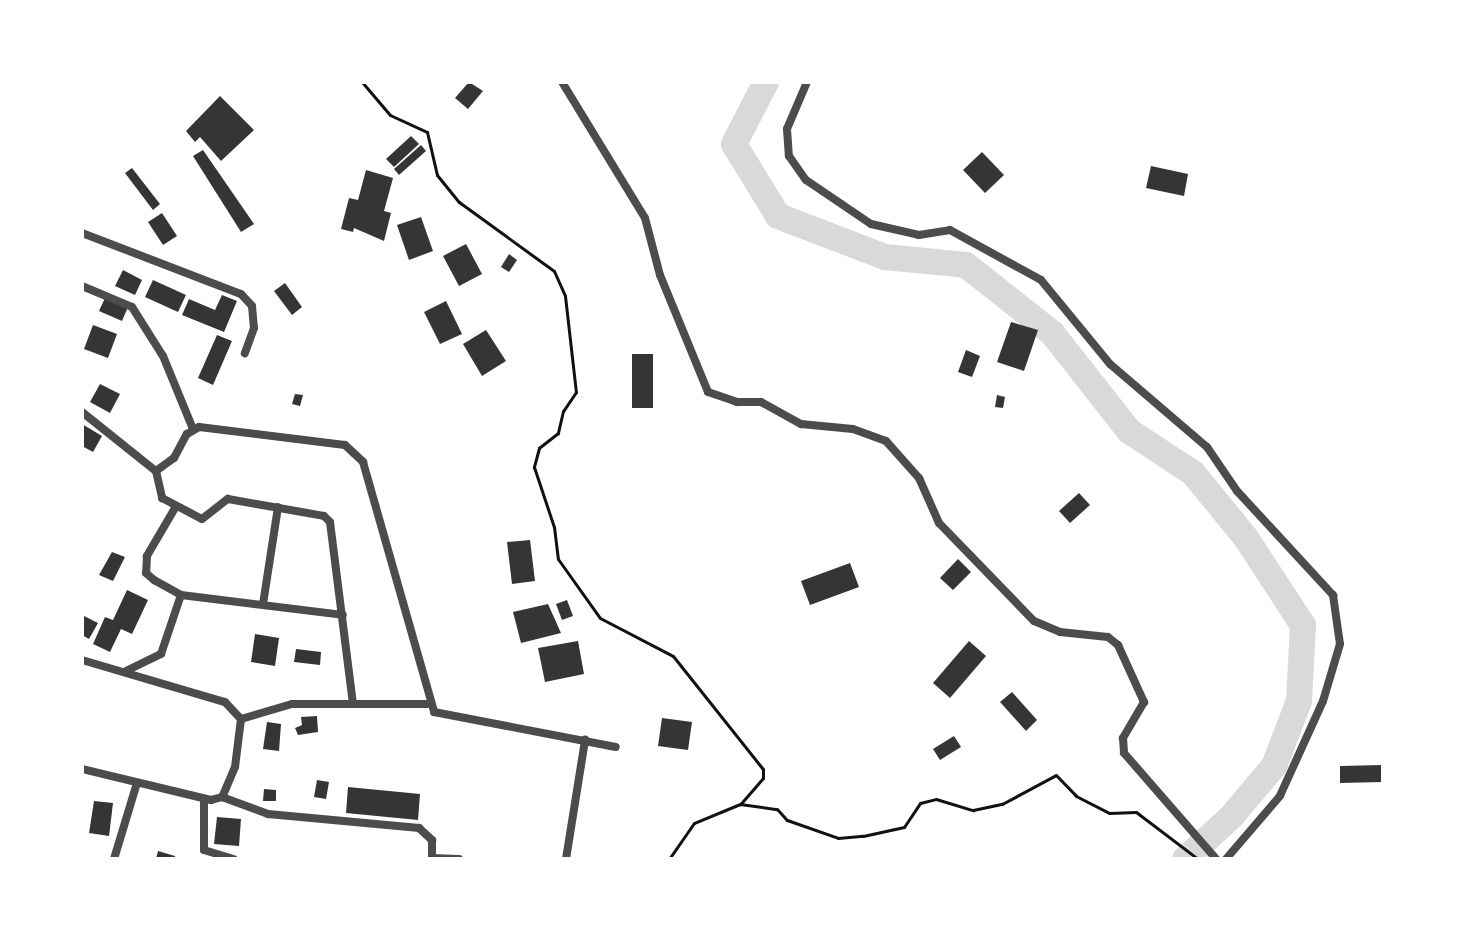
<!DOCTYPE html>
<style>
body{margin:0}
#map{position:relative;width:1465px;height:941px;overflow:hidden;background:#fff;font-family:Manrope,sans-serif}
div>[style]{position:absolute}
.river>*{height:26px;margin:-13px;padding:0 13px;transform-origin:13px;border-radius:13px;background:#d9d9d9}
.building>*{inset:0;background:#353535}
.path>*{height:3px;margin:-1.5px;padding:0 1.5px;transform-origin:1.5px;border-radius:1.5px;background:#111}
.minor>*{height:8px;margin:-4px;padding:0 4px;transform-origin:4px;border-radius:4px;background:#4c4c4c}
span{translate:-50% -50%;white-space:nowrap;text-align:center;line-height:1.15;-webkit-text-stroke:8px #fff;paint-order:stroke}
.frame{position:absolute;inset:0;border:84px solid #fff;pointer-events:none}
</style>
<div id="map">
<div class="river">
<div style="left:766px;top:82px;width:70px;rotate:117.3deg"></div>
<div style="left:734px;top:144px;width:84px;rotate:58.6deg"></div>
<div style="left:778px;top:216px;width:115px;rotate:21deg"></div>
<div style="left:885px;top:257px;width:81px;rotate:5.6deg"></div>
<div style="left:966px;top:265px;width:110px;rotate:38.3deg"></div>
<div style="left:1052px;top:333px;width:125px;rotate:51.8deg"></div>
<div style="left:1129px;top:431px;width:77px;rotate:33.3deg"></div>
<div style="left:1193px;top:473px;width:84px;rotate:50.8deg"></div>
<div style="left:1246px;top:538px;width:104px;rotate:56.8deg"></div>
<div style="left:1303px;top:625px;width:76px;rotate:93deg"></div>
<div style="left:1299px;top:701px;width:70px;rotate:111deg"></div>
<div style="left:1274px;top:766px;width:67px;rotate:130.1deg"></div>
<div style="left:1231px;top:817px;width:62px;rotate:137.6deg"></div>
</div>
<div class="building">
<div style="clip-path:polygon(469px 82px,483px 91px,468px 109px,455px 98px)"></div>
<div style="clip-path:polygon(220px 96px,254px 130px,221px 161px,200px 137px,195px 142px,186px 131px)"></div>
<div style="clip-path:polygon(411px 136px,419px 144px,394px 167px,386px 159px)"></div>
<div style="clip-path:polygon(421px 145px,426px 151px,399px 175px,394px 169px)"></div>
<div style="clip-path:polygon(203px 150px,254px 224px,241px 232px,193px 156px)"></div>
<div style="clip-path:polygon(982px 152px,1004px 175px,985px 193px,963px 170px)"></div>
<div style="clip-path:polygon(1151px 166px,1188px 174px,1184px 196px,1146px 188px)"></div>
<div style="clip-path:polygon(132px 168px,160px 204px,153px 210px,125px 173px)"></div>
<div style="clip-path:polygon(366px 170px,393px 178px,384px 211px,391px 213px,384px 241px,354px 228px,353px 232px,341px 229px,349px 198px,358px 200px)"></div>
<div style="clip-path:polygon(162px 213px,177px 236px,163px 245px,148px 222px)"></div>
<div style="clip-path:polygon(421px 217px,433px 251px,409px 260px,397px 225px)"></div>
<div style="clip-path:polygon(466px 244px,482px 274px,459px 286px,443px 256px)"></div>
<div style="clip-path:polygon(509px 254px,517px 260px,509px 272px,501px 267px)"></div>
<div style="clip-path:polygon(123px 270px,142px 280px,135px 295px,115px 286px)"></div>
<div style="clip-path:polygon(153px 280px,186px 295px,178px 312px,145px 297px)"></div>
<div style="clip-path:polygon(285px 283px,302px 307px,292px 315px,274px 291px)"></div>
<div style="clip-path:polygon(222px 295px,237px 301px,224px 332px,182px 315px,189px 299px,215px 310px)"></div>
<div style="clip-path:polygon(105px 298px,128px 307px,122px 321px,99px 311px)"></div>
<div style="clip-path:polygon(446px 301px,462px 334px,440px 344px,424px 312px)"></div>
<div style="clip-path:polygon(1011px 322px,1038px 330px,1024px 371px,997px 362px)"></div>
<div style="clip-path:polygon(93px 325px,117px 334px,108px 358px,84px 349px)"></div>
<div style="clip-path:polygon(486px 330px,506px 361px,482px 376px,463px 344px)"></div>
<div style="clip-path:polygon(217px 335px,232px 341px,213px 385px,198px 378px)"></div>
<div style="clip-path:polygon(966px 350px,980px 356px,972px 377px,958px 372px)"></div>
<div style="clip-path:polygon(632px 354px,653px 354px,653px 408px,632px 408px)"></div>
<div style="clip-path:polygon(100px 384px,120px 394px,110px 413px,90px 402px)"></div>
<div style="clip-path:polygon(295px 394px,303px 395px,300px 406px,292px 404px)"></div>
<div style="clip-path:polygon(997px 395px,1005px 397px,1003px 408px,995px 407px)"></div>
<div style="clip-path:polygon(82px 424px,102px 436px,93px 452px,82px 446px)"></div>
<div style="clip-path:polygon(1079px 493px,1090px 505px,1070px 523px,1059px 511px)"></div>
<div style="clip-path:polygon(530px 540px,535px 581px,512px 584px,507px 542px)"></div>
<div style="clip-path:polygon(112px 552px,125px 557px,113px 581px,99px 575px)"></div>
<div style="clip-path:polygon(958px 559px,971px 572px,953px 590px,940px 578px)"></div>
<div style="clip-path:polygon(850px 563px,859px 587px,810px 605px,801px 581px)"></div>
<div style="clip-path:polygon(127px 590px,148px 600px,132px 634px,121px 629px,110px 652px,93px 644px,105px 617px,113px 620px)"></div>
<div style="clip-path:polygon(567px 600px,573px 616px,562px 620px,556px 604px)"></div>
<div style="clip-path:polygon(548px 604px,561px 633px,521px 643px,513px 612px)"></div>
<div style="clip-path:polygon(82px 615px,98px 623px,89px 639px,82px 635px)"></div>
<div style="clip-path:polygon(255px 634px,279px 638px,275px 666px,251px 662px)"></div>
<div style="clip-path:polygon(578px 641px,584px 674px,545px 682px,538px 648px)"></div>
<div style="clip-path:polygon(969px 641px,986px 656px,950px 698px,933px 683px)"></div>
<div style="clip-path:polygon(296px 649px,321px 652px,320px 665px,294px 662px)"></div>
<div style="clip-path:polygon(1012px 692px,1037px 720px,1026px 731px,1000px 702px)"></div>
<div style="clip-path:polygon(317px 716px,318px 732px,298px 735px,295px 728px,302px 725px,301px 717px)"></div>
<div style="clip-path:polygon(662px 718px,692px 722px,688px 750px,658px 746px)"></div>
<div style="clip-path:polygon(267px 722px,281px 724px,279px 751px,263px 749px)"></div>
<div style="clip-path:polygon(954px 736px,961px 747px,940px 760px,933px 749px)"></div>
<div style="clip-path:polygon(1383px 765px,1383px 782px,1340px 783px,1340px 766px)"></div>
<div style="clip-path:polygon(317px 780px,329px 782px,326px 799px,314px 797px)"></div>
<div style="clip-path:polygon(348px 787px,420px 794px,418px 820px,346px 813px)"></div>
<div style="clip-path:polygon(264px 789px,276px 790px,276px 801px,263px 801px)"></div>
<div style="clip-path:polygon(94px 801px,113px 803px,109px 836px,89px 833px)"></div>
<div style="clip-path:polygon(217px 817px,241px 819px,239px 846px,214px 844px)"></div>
<div style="clip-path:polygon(158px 851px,175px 856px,175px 859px,156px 859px)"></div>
</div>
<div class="path">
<div style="left:362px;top:82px;width:43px;rotate:49.7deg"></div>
<div style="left:390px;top:115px;width:41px;rotate:24.7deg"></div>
<div style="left:427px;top:132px;width:44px;rotate:76.9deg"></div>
<div style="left:437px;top:175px;width:35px;rotate:51deg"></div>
<div style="left:459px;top:202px;width:117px;rotate:36deg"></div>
<div style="left:554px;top:271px;width:27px;rotate:66deg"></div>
<div style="left:565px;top:296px;width:97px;rotate:83.5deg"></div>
<div style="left:576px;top:392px;width:23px;rotate:124deg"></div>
<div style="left:563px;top:411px;width:23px;rotate:103deg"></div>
<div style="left:558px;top:433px;width:24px;rotate:142deg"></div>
<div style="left:539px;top:448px;width:20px;rotate:105deg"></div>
<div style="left:534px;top:467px;width:63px;rotate:71.6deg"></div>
<div style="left:554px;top:527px;width:32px;rotate:83deg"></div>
<div style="left:558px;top:559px;width:72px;rotate:54.6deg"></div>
<div style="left:600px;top:618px;width:82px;rotate:27.5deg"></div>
<div style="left:673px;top:656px;width:144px;rotate:51.5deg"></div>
<div style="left:763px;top:769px;width:9px;rotate:90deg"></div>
<div style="left:763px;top:778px;width:35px;rotate:131deg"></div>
<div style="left:740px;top:804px;width:50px;rotate:157.6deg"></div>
<div style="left:694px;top:823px;width:44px;rotate:124.8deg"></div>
<div style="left:740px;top:804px;width:37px;rotate:8deg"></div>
<div style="left:777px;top:809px;width:15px;rotate:48deg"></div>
<div style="left:787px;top:820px;width:54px;rotate:19.4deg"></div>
<div style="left:838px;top:838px;width:25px;rotate:-5deg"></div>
<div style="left:863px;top:836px;width:42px;rotate:-12.4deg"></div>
<div style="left:904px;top:827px;width:29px;rotate:-56deg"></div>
<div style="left:920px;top:803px;width:16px;rotate:-14deg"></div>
<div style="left:936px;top:799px;width:39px;rotate:17deg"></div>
<div style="left:973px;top:810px;width:30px;rotate:-12deg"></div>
<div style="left:1002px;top:804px;width:61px;rotate:-28.2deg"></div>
<div style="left:1056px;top:775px;width:29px;rotate:46deg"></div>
<div style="left:1076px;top:796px;width:37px;rotate:27deg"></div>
<div style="left:1109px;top:813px;width:27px;rotate:-2deg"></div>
<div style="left:1136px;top:812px;width:78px;rotate:37.2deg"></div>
</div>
<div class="minor">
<div style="left:562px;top:82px;width:159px;rotate:58.6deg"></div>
<div style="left:645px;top:218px;width:59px;rotate:75.3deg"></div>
<div style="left:660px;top:275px;width:126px;rotate:67.7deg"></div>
<div style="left:708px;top:392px;width:31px;rotate:19deg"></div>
<div style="left:737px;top:402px;width:24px"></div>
<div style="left:761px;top:402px;width:46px;rotate:28.8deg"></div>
<div style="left:801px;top:424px;width:52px;rotate:5.5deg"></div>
<div style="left:853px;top:429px;width:35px;rotate:20deg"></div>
<div style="left:886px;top:441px;width:50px;rotate:48.3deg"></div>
<div style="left:919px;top:478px;width:49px;rotate:66deg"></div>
<div style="left:939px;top:523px;width:136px;rotate:45.9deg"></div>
<div style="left:1034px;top:621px;width:28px;rotate:23deg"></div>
<div style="left:1060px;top:632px;width:48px;rotate:5.9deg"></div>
<div style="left:1108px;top:637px;width:13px;rotate:39deg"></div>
<div style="left:1118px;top:645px;width:63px;rotate:65.5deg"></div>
<div style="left:1144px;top:702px;width:42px;rotate:120.3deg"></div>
<div style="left:1123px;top:738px;width:15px;rotate:86deg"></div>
<div style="left:1124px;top:753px;width:140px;rotate:49deg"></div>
<div style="left:807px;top:82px;width:51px;rotate:113.1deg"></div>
<div style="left:787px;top:129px;width:27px;rotate:86deg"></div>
<div style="left:789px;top:156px;width:29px;rotate:55deg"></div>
<div style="left:806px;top:180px;width:78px;rotate:34.1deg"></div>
<div style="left:871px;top:224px;width:49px;rotate:12.9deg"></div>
<div style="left:919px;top:235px;width:31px;rotate:-9deg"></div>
<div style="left:950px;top:230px;width:104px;rotate:28.8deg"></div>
<div style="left:1041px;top:280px;width:109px;rotate:50.6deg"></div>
<div style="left:1110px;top:364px;width:128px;rotate:40.6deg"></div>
<div style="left:1207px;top:447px;width:53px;rotate:55.7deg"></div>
<div style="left:1237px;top:491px;width:142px;rotate:47.3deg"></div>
<div style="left:1333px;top:595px;width:49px;rotate:81.9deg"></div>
<div style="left:1340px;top:644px;width:59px;rotate:106.6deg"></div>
<div style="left:1323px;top:701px;width:104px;rotate:114.4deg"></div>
<div style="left:1280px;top:796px;width:83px;rotate:130.6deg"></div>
<div style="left:82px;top:233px;width:170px;rotate:21deg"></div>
<div style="left:241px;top:294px;width:16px;rotate:47deg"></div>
<div style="left:252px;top:306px;width:22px;rotate:85deg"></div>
<div style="left:254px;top:328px;width:27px;rotate:110deg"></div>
<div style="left:82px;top:286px;width:54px;rotate:22.8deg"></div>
<div style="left:132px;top:307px;width:58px;rotate:57.7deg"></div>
<div style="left:163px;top:356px;width:79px;rotate:67.7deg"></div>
<div style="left:82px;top:412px;width:95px;rotate:38.6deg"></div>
<div style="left:156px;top:471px;width:22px;rotate:-36deg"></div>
<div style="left:174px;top:458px;width:27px;rotate:-62deg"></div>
<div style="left:187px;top:434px;width:14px;rotate:-30deg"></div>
<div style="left:199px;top:427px;width:147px;rotate:7deg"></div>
<div style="left:345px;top:445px;width:25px;rotate:43deg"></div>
<div style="left:363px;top:462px;width:260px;rotate:74.1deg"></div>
<div style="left:434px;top:712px;width:185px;rotate:10.9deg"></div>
<div style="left:156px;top:471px;width:28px;rotate:77deg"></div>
<div style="left:162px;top:498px;width:45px;rotate:27.7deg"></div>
<div style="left:202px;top:519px;width:33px;rotate:-38deg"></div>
<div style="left:228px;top:499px;width:97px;rotate:10deg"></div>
<div style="left:324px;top:516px;width:8px;rotate:45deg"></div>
<div style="left:330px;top:522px;width:183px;rotate:82.8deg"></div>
<div style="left:175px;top:508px;width:56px;rotate:120.3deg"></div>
<div style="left:147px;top:556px;width:17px;rotate:93deg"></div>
<div style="left:146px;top:573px;width:11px;rotate:41deg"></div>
<div style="left:154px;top:580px;width:31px;rotate:29deg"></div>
<div style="left:181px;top:595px;width:163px;rotate:7deg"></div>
<div style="left:263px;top:604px;width:98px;rotate:-81.2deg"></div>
<div style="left:82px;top:660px;width:149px;rotate:16.4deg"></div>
<div style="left:225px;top:702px;width:23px;rotate:47deg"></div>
<div style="left:241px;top:719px;width:48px;rotate:97.1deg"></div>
<div style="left:235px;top:767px;width:33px;rotate:113deg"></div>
<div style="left:222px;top:797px;width:11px;rotate:165deg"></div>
<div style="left:211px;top:800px;width:133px;rotate:-166.5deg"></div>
<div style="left:126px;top:671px;width:39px;rotate:-26deg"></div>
<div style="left:161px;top:654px;width:62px;rotate:-71.3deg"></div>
<div style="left:241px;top:719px;width:53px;rotate:-16.4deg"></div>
<div style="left:292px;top:704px;width:136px"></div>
<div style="left:222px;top:797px;width:49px;rotate:20.3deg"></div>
<div style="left:268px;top:814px;width:152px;rotate:5.3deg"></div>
<div style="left:419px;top:828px;width:18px;rotate:43deg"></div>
<div style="left:432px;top:840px;width:19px;rotate:90deg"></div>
<div style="left:204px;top:799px;width:51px;rotate:90deg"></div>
<div style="left:204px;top:850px;width:31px;rotate:17deg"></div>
<div style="left:432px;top:858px;width:27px;rotate:2deg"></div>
<div style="left:114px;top:859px;width:79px;rotate:-73.2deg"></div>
<div style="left:566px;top:859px;width:121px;rotate:-80.9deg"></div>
</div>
<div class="frame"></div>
</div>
